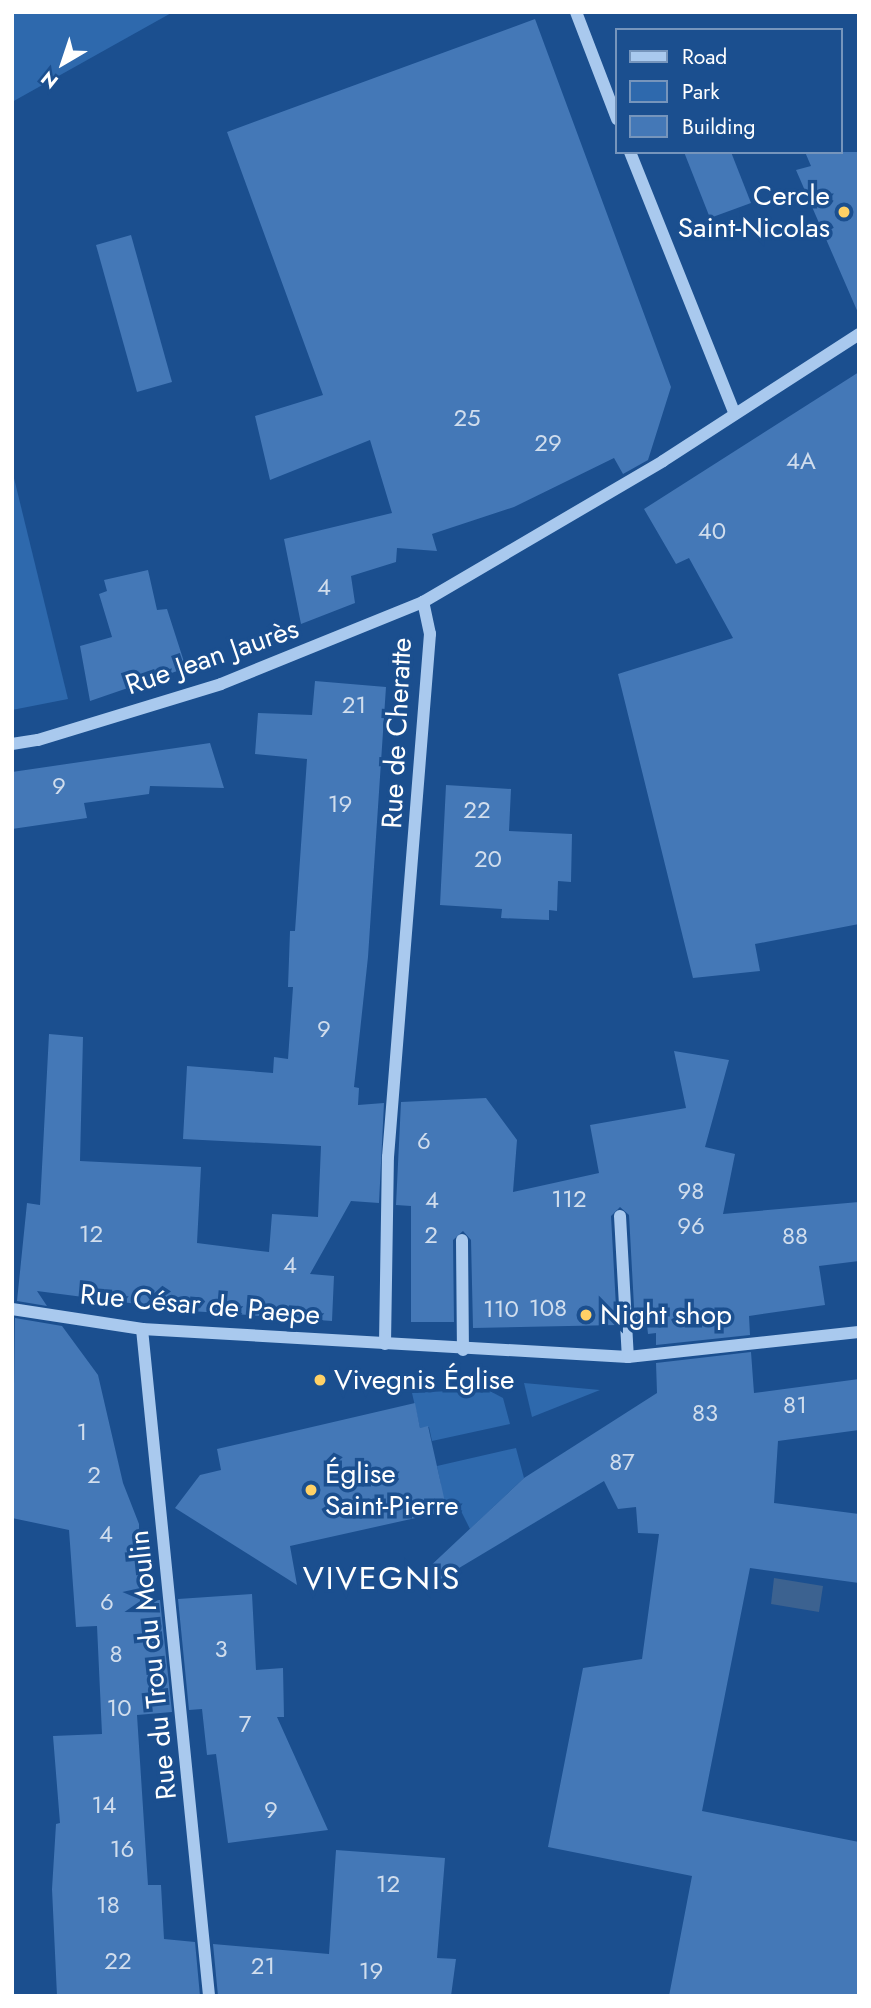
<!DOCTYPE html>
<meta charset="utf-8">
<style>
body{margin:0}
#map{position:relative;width:871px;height:2008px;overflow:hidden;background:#1b4f8f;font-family:Jost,sans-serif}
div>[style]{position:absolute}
.green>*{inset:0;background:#2e69ad}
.water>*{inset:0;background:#3c6290}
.building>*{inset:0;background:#4478b7}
.minor>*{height:12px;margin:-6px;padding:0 6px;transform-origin:6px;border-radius:6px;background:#a9c9ee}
.dots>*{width:19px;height:19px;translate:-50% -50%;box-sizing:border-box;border:4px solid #1b4f8f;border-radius:50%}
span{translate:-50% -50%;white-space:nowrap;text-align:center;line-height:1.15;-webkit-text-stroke:7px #1b4f8f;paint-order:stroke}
.number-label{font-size:24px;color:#d0dded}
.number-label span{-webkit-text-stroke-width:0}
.poi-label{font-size:28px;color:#fff}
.right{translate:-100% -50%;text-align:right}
.left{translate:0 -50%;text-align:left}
.street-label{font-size:28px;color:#fff}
.quarter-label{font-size:32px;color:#fff;letter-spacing:2px}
.frame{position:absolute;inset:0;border:14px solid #fff;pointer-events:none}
.legend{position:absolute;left:615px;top:28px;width:228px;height:126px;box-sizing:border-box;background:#1b4f8f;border:2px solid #7695bc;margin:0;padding:9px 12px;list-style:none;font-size:21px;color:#fff}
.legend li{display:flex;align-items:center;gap:14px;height:35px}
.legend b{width:35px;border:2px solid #7695bc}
.north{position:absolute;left:28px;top:28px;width:70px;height:70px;-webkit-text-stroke:5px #1b4f8f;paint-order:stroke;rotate:219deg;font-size:19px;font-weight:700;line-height:28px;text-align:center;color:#fff}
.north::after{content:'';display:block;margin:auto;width:24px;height:32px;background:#fff;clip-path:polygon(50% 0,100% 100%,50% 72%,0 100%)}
</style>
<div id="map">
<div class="green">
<div style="clip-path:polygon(12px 12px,173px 12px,12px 102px)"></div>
<div style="clip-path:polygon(12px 470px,68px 699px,12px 710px)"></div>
<div style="clip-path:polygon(524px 1383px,600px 1390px,532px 1417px)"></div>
<div style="clip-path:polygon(486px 1389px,503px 1398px,510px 1424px,432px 1441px,429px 1427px,420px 1428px,412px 1393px)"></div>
<div style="clip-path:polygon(516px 1448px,524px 1478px,470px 1529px,460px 1509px,439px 1513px,433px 1487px,441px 1485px,437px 1466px)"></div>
</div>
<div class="water">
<div style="clip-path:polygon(774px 1578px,823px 1586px,819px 1612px,771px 1604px)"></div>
</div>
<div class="building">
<div style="clip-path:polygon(535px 19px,671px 387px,648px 460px,623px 474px,614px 458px,514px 507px,432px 534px,437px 551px,397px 548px,396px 562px,351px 576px,355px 603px,301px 624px,284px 539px,392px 513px,370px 440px,270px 480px,255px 416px,323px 395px,227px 132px)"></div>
<div style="clip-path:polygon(684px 152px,731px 152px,751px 203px,710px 218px)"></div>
<div style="clip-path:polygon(805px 152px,859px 152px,859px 315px,796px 170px,811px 166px)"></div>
<div style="clip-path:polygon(131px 235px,172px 382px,137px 392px,96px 245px)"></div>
<div style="clip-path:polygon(859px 372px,859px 924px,755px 944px,760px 971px,693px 978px,618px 674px,733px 638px,689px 558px,676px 564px,644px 509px)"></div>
<div style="clip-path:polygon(148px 570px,157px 610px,167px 609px,186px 668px,90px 701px,80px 646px,112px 637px,99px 594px,107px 591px,104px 580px)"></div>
<div style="clip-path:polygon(315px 681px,386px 687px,368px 957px,354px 1087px,359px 1088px,358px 1105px,384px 1103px,379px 1203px,351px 1201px,310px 1274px,334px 1276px,332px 1321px,191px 1311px,37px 1291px,47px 1306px,17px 1301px,27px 1203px,40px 1205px,49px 1034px,83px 1037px,80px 1161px,201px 1167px,197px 1243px,269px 1252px,272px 1214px,318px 1217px,321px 1146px,183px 1139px,187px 1066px,273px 1073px,274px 1057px,288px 1059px,293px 987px,288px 987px,290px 931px,295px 931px,307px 759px,255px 754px,258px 713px,312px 715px)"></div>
<div style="clip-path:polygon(210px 743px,224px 788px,150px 786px,149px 794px,84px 803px,87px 818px,12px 829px,12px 772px)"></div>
<div style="clip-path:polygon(446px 785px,511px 789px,509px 831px,572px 834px,571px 882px,558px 881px,557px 911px,549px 910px,549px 920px,501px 918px,502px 909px,440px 905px)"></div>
<div style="clip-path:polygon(674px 1051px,729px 1060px,705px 1147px,735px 1154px,723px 1214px,859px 1202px,859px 1261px,819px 1266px,825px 1305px,749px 1316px,750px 1335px,656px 1345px,656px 1333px,648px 1334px,647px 1325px,635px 1325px,629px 1215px,620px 1207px,611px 1216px,617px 1325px,473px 1328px,471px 1240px,463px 1231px,453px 1240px,454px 1322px,411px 1322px,411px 1206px,396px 1205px,401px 1102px,486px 1098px,517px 1140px,513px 1192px,599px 1173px,590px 1125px,686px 1108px)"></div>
<div style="clip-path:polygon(15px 1318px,62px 1326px,98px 1375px,123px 1483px,139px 1524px,140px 1602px,160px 1600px,172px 1712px,137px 1715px,148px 1885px,161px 1885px,164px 1939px,195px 1942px,200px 1996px,57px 1996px,52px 1889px,56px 1824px,60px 1823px,53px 1736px,102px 1734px,97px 1626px,76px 1627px,69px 1530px,12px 1518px)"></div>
<div style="clip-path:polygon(751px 1352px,754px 1393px,859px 1379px,859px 1430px,778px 1441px,774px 1503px,859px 1514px,859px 1583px,750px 1568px,702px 1811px,859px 1842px,859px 1996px,669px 1996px,692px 1876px,548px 1847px,583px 1668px,642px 1659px,659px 1534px,638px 1533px,636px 1507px,618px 1509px,604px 1481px,434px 1583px,425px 1571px,524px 1478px,657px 1393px,656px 1363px)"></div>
<div style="clip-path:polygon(415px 1403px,420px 1428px,428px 1426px,447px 1511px,290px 1546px,297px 1585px,175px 1508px,200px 1475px,221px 1470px,217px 1449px)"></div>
<div style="clip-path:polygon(252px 1594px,256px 1670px,283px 1668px,284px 1717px,277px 1717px,328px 1830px,228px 1843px,216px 1754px,207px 1755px,202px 1709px,189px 1710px,178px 1599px)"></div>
<div style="clip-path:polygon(336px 1850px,445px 1858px,437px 1958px,456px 1959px,451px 1996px,218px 1996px,213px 1944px,329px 1954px)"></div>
</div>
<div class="minor">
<div style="left:576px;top:12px;width:115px;rotate:69deg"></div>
<div style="left:630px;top:152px;width:282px;rotate:68.2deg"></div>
<div style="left:12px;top:744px;width:26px;rotate:-9deg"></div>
<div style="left:38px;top:740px;width:191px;rotate:-17deg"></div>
<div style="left:221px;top:684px;width:218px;rotate:-22.1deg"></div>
<div style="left:423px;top:602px;width:278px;rotate:-30.4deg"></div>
<div style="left:663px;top:461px;width:234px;rotate:-32.9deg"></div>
<div style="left:620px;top:1216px;width:141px;rotate:86.8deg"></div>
<div style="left:462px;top:1240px;width:110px;rotate:89.5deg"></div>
<div style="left:12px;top:1309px;width:132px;rotate:8.7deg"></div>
<div style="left:142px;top:1329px;width:487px;rotate:3.3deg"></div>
<div style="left:628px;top:1357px;width:232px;rotate:-6.2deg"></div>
<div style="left:142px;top:1329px;width:670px;rotate:84.26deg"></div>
<div style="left:385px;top:1344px;width:187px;rotate:-89.1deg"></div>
<div style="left:388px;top:1157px;width:525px;rotate:-85.41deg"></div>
<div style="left:430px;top:634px;width:33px;rotate:-102deg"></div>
</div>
<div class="dots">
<div style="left:844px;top:212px;background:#ffd166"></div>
<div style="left:586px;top:1315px;background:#ffd166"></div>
<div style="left:320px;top:1380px;background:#ffd166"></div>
<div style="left:311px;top:1490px;background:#ffd166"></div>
</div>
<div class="number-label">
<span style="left:467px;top:418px">25</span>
<span style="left:548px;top:443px">29</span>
<span style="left:801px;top:461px">4A</span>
<span style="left:712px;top:531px">40</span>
<span style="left:324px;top:587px">4</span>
<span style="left:354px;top:705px">21</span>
<span style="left:59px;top:786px">9</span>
<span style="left:340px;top:804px">19</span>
<span style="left:477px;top:810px">22</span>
<span style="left:488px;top:859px">20</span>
<span style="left:324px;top:1029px">9</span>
<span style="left:424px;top:1141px">6</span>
<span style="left:691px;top:1191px">98</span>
<span style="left:569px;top:1199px">112</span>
<span style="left:432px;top:1200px">4</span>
<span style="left:691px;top:1226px">96</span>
<span style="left:91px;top:1234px">12</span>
<span style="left:431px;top:1235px">2</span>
<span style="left:795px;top:1236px">88</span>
<span style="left:290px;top:1265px">4</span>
<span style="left:548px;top:1308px">108</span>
<span style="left:501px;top:1309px">110</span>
<span style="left:795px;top:1405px">81</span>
<span style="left:705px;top:1413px">83</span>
<span style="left:82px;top:1432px">1</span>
<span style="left:622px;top:1462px">87</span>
<span style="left:94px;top:1475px">2</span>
<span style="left:106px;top:1534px">4</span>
<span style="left:107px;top:1602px">6</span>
<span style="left:221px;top:1649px">3</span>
<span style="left:116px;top:1654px">8</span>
<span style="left:119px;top:1708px">10</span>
<span style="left:245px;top:1724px">7</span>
<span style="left:104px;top:1805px">14</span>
<span style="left:271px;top:1810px">9</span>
<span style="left:122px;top:1849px">16</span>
<span style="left:388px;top:1884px">12</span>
<span style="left:108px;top:1905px">18</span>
<span style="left:118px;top:1961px">22</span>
<span style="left:263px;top:1966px">21</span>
<span style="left:371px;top:1971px">19</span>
</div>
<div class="poi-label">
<span class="right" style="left:830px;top:212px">Cercle<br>Saint-Nicolas</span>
<span class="left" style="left:600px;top:1315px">Night shop</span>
<span class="left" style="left:334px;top:1380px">Vivegnis Église</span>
<span class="left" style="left:325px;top:1490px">Église<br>Saint-Pierre</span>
</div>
<div class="street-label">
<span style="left:212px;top:657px;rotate:-19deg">Rue Jean Jaurès</span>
<span style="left:397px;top:733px;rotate:-87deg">Rue de Cheratte</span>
<span style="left:200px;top:1305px;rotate:5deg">Rue César de Paepe</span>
<span style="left:153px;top:1665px;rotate:-96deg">Rue du Trou du Moulin</span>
</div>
<div class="quarter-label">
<span style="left:382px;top:1578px">VIVEGNIS</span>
</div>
<div class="frame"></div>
<ul class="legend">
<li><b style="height:9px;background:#a9c9ee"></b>Road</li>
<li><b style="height:19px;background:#2e69ad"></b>Park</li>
<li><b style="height:19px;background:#4478b7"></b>Building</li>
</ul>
<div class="north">N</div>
</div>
